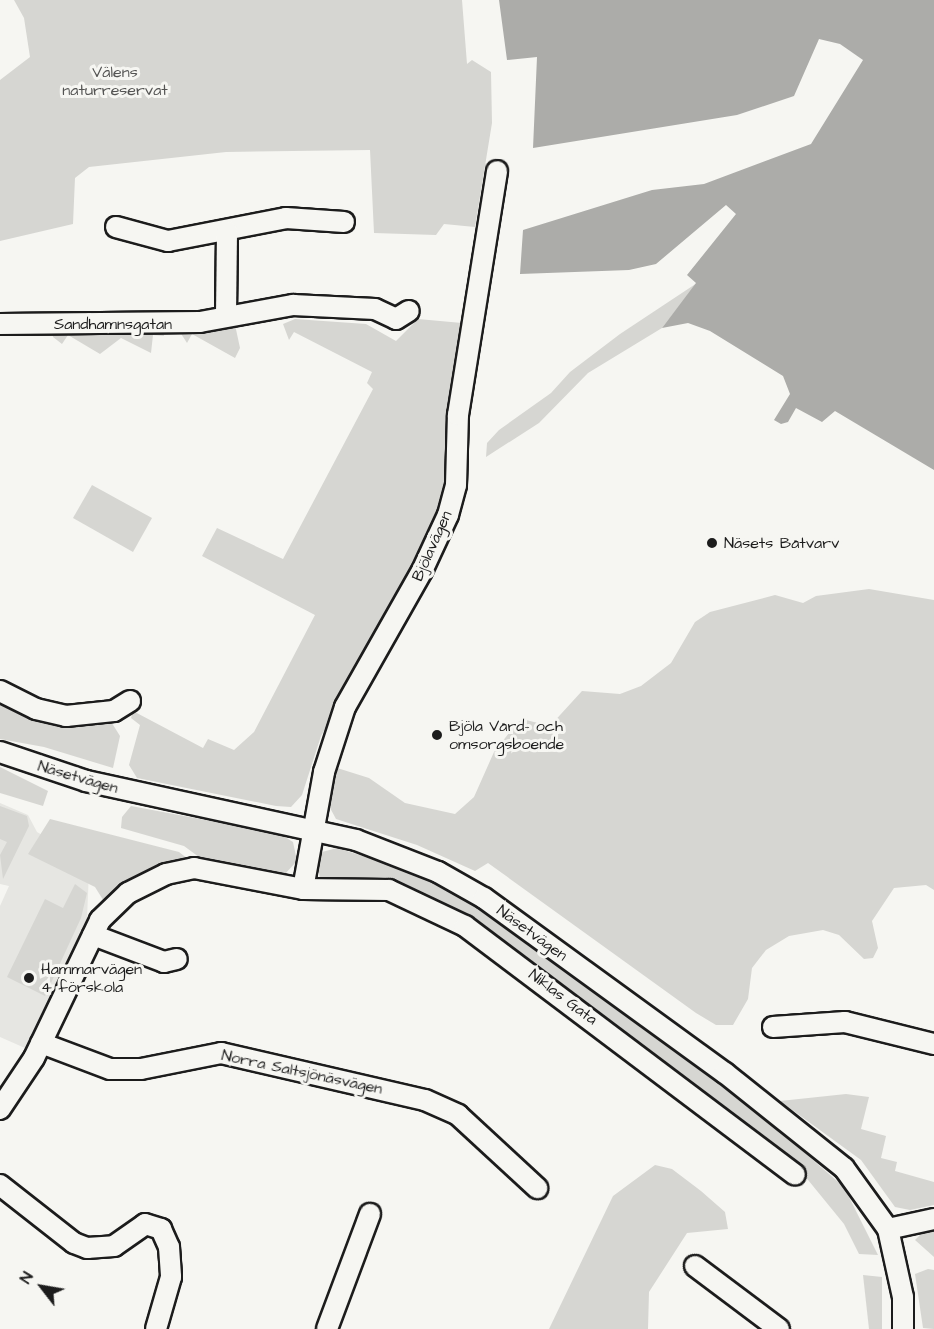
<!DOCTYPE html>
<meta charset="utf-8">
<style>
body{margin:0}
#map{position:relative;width:934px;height:1329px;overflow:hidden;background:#f6f6f2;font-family:"Architects Daughter",sans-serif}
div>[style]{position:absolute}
.built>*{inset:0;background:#e6e6e2}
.green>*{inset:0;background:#d6d6d2}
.water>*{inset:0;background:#acaca9}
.roads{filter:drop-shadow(2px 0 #1c1c1c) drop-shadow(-2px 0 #1c1c1c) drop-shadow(0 2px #1c1c1c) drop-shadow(0 -2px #1c1c1c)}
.minor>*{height:20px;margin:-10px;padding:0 10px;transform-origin:10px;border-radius:10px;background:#f6f6f2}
.dots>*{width:16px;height:16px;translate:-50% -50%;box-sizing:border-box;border:3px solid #f6f6f2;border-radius:50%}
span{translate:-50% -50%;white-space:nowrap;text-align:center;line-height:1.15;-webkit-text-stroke:6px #f6f6f2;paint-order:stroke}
.park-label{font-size:16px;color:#545453}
.street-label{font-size:16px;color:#1c1c1c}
.poi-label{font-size:16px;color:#1c1c1c}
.left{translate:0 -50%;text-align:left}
.north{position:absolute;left:12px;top:1257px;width:60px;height:60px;-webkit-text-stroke:4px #f6f6f2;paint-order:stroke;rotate:301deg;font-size:16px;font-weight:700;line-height:24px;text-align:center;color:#1c1c1c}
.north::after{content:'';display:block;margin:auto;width:21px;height:27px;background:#1c1c1c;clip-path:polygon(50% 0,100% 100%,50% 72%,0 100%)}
</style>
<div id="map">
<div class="built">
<div style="clip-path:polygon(0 803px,28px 815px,37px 832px,84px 859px,89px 870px,87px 919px,25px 1048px,0 1037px,0 906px,9px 886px,0 884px)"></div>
</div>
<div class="green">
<div style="clip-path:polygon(14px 0,462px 0,467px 64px,472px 60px,491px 72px,492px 123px,475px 227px,444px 224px,436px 235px,374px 233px,370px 150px,226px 152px,89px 167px,75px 178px,73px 224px,0 241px,0 80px,30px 57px,24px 18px)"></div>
<div style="clip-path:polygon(697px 283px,662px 328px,588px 373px,539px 423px,486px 457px,487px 443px,499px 430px,551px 393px,570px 372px,620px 334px)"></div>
<div style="clip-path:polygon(418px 319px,462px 323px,445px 438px,447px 497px,436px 528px,321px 736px,302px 795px,291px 807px,276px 806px,137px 778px,129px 765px,140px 725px,131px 718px,133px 711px,203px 748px,208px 739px,234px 750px,254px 732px,315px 615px,202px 556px,217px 528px,283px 559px,373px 389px,367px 383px,372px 372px,294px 332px,289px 340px,283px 324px,295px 319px,366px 324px,396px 341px)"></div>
<div style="clip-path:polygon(234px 320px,240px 348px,235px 358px,192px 334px,187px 343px,178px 329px)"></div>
<div style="clip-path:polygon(52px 328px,163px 332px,164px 336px,153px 335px,151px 353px,121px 338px,100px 354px,68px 335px,62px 344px,53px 337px)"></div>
<div style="clip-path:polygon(92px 485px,152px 518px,133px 552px,73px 518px)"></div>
<div style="clip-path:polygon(869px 589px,934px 600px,934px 890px,926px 885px,894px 888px,872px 921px,878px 948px,873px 958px,864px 959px,839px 935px,823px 930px,789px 936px,766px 950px,752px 968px,748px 999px,733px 1025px,716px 1025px,696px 1013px,488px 863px,475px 871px,417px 845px,336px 819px,329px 806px,334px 767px,369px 778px,405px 803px,455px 814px,474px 797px,494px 752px,516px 724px,522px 719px,550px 726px,582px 691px,620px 694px,641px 686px,671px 663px,695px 622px,710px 612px,775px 595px,803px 603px,816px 596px)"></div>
<div style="clip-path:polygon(0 697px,110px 720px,120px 736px,113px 768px,44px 747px,0 739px)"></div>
<div style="clip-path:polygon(0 767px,48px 791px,43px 806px,0 793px)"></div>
<div style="clip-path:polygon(0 806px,27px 816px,29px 826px,3px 879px,0 855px,7px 842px,0 839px)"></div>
<div style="clip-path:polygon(131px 806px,280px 834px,293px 842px,297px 861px,284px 875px,203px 860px,184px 846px,121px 828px,122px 817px)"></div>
<div style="clip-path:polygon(50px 819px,179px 852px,188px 859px,105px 903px,95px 887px,28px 854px)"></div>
<div style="clip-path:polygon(337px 848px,414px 872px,495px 915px,708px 1069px,844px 1187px,878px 1255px,859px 1254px,844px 1224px,804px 1175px,460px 917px,320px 879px,317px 859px,322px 852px)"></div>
<div style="clip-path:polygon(75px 884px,87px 893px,81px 918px,45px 996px,7px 977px,45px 899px,63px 908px)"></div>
<div style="clip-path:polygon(846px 1094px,869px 1097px,861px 1129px,886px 1136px,881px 1158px,897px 1162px,895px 1171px,934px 1182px,934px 1205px,910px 1210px,895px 1207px,861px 1160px,780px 1101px)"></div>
<div style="clip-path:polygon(655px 1165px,672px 1169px,701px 1191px,725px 1212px,728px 1229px,687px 1233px,649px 1292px,648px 1329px,549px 1329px,613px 1196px)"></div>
<div style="clip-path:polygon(934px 1230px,934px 1257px,915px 1240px,924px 1231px)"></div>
<div style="clip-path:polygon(928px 1269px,934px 1270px,934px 1329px,923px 1328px,915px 1274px)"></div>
<div style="clip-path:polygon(863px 1275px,882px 1277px,882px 1329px,869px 1329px)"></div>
</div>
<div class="water">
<div style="clip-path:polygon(499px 0,934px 0,934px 470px,835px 411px,822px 422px,796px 408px,788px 422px,781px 424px,774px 420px,790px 394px,783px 376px,710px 331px,688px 323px,662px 328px,696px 283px,687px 275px,736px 214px,726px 205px,656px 264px,629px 270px,520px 274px,523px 230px,652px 190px,704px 184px,811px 144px,863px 60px,840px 44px,819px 39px,794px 96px,737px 115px,533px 148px,537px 57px,507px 60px)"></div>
</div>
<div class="roads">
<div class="minor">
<div style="left:116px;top:227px;width:54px;rotate:15.1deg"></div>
<div style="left:168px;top:241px;width:120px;rotate:-11deg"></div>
<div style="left:286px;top:218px;width:58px;rotate:3.9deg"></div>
<div style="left:226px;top:315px;width:84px;rotate:-89.3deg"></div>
<div style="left:0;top:324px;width:200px;rotate:-0.6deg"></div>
<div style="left:200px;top:322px;width:95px;rotate:-10.4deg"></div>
<div style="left:293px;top:305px;width:82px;rotate:2.8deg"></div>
<div style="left:375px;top:309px;width:23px;rotate:25deg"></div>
<div style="left:396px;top:319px;width:15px;rotate:-32deg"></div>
<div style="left:0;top:691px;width:40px;rotate:26.6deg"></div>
<div style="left:36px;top:709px;width:31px;rotate:13deg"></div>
<div style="left:66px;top:716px;width:48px;rotate:-5.9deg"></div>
<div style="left:114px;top:711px;width:19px;rotate:-32deg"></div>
<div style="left:0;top:752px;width:91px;rotate:18.6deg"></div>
<div style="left:86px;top:781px;width:276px;rotate:12.3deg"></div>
<div style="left:356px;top:840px;width:88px;rotate:21.3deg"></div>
<div style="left:438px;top:872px;width:53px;rotate:29.5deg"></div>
<div style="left:484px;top:898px;width:298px;rotate:36deg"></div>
<div style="left:725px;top:1073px;width:152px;rotate:38.6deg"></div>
<div style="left:844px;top:1168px;width:75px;rotate:54.2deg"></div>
<div style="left:888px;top:1229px;width:70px;rotate:77.6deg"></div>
<div style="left:903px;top:1297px;width:32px;rotate:90deg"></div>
<div style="left:303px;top:889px;width:86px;rotate:0.7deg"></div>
<div style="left:389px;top:890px;width:84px;rotate:25.3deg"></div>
<div style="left:465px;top:926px;width:413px;rotate:37deg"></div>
<div style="left:93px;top:935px;width:76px;rotate:20.8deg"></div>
<div style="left:164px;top:962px;width:13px;rotate:-13deg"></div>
<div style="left:773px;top:1027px;width:72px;rotate:-4deg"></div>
<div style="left:845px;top:1022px;width:92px;rotate:13.9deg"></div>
<div style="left:41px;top:1043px;width:74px;rotate:20.6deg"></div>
<div style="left:110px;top:1069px;width:31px"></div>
<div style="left:141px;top:1069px;width:82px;rotate:-11.3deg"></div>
<div style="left:221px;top:1053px;width:209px;rotate:13deg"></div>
<div style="left:425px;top:1100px;width:36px;rotate:24deg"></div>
<div style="left:458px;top:1115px;width:108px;rotate:42.7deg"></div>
<div style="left:0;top:1109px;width:61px;rotate:-56.3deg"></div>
<div style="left:34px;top:1058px;width:153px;rotate:-64.4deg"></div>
<div style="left:100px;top:920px;width:39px;rotate:-44deg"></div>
<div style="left:128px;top:893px;width:42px;rotate:-26.6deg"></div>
<div style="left:166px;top:874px;width:29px;rotate:-12deg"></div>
<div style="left:194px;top:868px;width:111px;rotate:10.9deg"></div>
<div style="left:303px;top:889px;width:119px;rotate:-79.8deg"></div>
<div style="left:324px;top:772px;width:68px;rotate:-72.1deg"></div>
<div style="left:345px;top:707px;width:156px;rotate:-60.5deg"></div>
<div style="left:422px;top:571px;width:62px;rotate:-65.1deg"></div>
<div style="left:448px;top:515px;width:31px;rotate:-75deg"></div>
<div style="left:456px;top:485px;width:70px;rotate:-88.4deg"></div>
<div style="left:458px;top:415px;width:247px;rotate:-80.9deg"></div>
<div style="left:0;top:1185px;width:94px;rotate:38.1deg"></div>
<div style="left:74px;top:1243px;width:14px;rotate:21deg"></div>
<div style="left:87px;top:1248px;width:27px;rotate:-4deg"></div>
<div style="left:114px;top:1246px;width:38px;rotate:-35deg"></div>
<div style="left:145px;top:1224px;width:17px;rotate:17deg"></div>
<div style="left:161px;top:1229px;width:20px;rotate:66deg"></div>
<div style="left:169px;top:1247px;width:30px;rotate:86deg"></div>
<div style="left:171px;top:1277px;width:54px;rotate:106.1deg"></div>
<div style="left:888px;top:1229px;width:47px;rotate:-12.3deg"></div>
<div style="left:695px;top:1266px;width:105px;rotate:36.9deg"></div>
<div style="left:327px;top:1329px;width:123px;rotate:-69.5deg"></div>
</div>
</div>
<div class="dots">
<div style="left:712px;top:543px;background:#1c1c1c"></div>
<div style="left:437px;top:735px;background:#1c1c1c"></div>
<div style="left:29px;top:978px;background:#1c1c1c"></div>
</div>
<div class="park-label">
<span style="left:115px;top:81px">Välens<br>naturreservat</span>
</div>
<div class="street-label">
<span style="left:113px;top:324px">Sandhamnsgatan</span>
<span style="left:432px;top:546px;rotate:-66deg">Bjölavägen</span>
<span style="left:78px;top:777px;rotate:16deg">Näsetvägen</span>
<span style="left:532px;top:933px;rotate:36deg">Näsetvägen</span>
<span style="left:563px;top:997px;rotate:37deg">Niklas Gata</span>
<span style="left:302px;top:1072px;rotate:12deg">Norra Saltsjönäsvägen</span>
</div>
<div class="poi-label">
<span class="left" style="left:724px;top:543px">Näsets Båtvarv</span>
<span class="left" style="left:449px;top:735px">Bjöla Vård- och<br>omsorgsboende</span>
<span class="left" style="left:41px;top:978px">Hammarvägen<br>4 förskola</span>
</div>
<div class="north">N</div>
</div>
